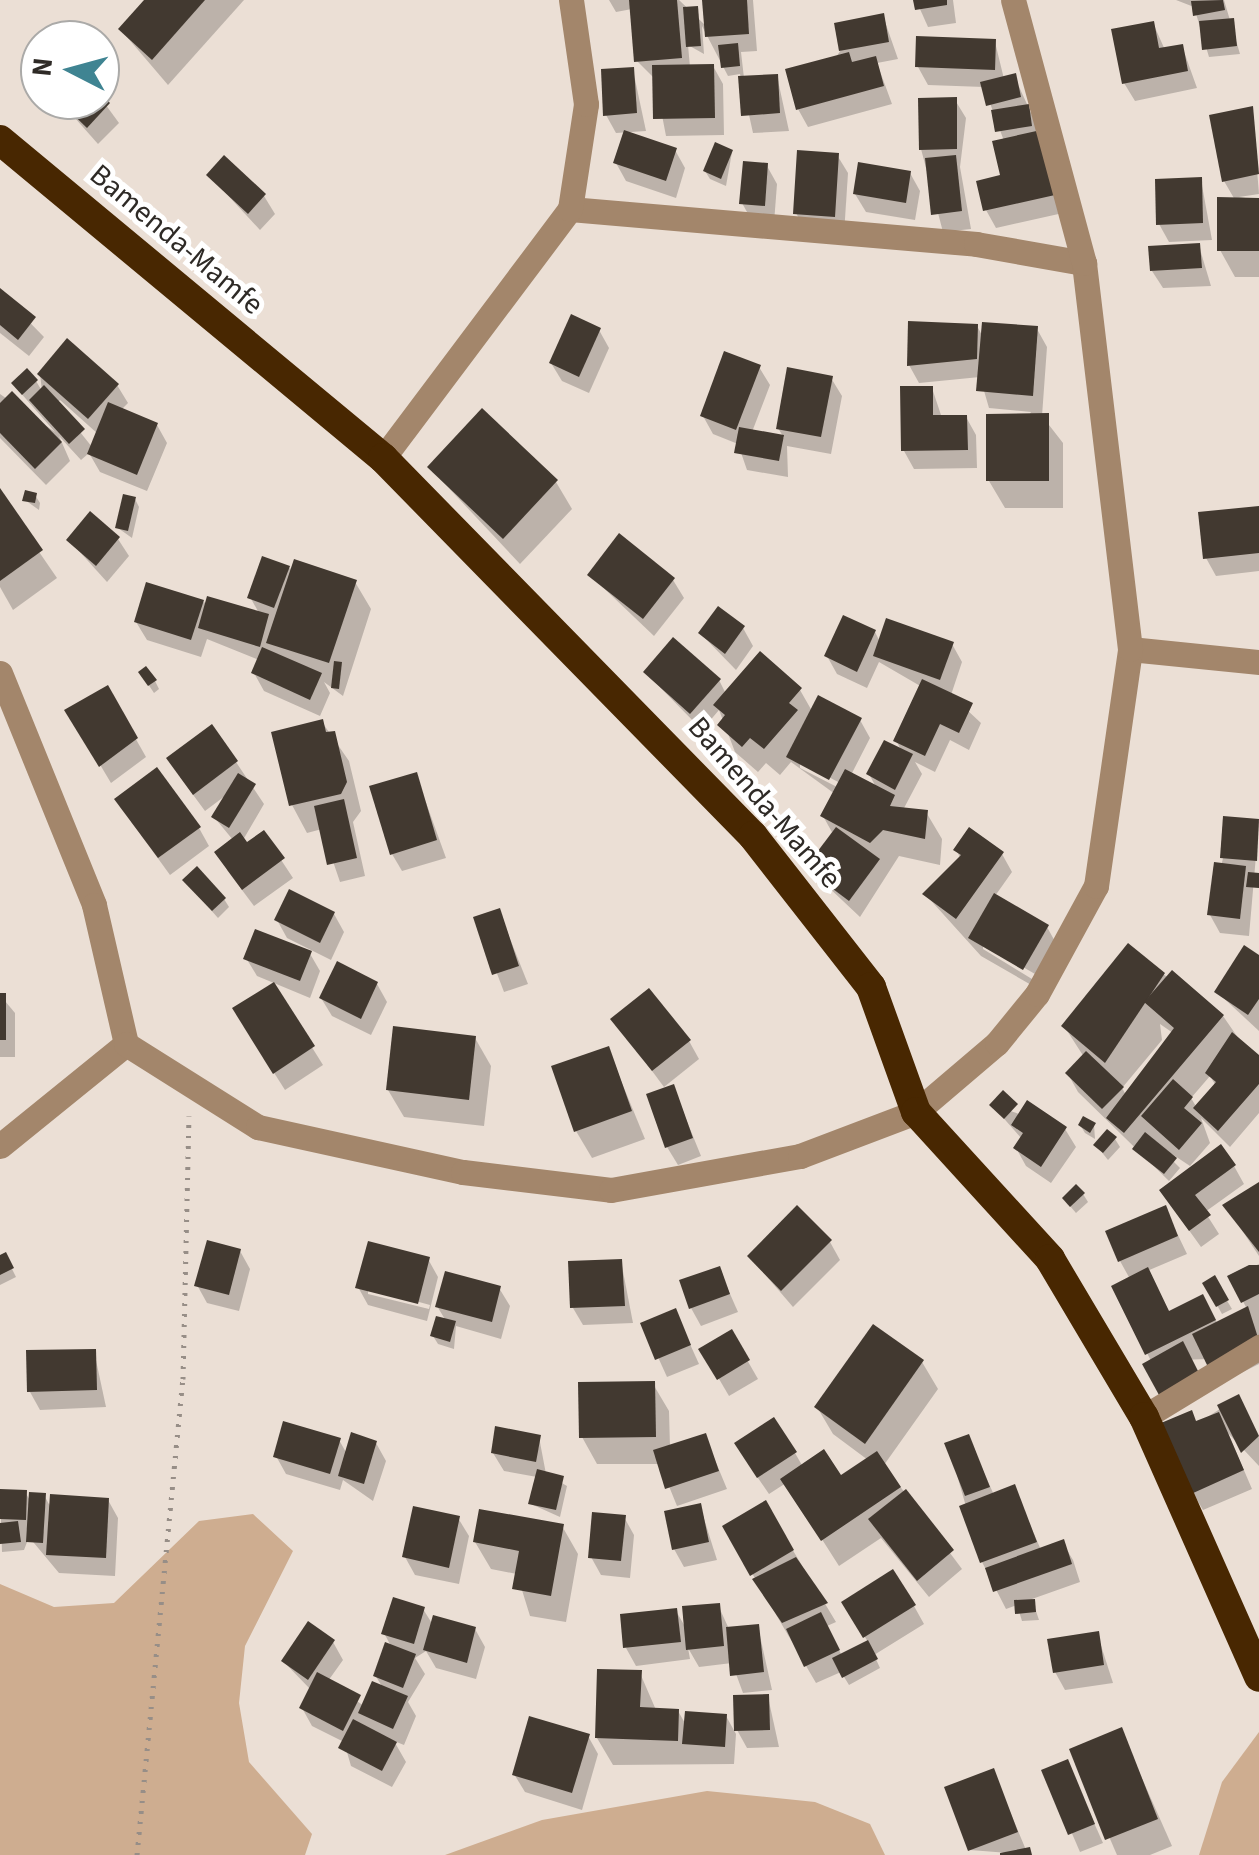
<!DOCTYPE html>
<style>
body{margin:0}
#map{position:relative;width:1259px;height:1855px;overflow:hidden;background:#ebdfd5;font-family:"Source Sans 3",sans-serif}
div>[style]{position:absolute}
.forest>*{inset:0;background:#cead90}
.shadow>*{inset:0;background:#0003}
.building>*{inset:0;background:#423930}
.path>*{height:5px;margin-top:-2.5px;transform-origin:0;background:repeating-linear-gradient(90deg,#978e87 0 2.5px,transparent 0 10.5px)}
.minor>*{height:25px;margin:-12.5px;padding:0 12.5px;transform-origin:12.5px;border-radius:12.5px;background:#a3866b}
.highway>*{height:30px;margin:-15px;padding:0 15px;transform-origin:15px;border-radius:15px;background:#482701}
span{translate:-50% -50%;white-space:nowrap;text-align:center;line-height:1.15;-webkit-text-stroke:10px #fff;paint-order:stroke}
.street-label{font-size:30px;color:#2e2a26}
.north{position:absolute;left:20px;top:20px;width:100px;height:100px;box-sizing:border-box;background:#fff;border:2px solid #abaaa8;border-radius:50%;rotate:276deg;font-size:28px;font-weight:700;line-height:40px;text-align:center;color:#2e2a26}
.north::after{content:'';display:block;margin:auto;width:35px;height:45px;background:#3f8492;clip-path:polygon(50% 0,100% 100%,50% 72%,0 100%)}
</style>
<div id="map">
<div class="forest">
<div style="clip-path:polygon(253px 1514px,293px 1551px,245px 1646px,239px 1703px,249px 1762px,312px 1834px,305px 1855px,0 1855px,0 1584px,54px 1607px,114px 1603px,199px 1521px)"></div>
<div style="clip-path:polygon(1259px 1732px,1259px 1855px,1199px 1855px,1222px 1782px)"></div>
<div style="clip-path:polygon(707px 1791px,815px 1802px,870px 1824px,885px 1855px,445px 1855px,542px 1820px)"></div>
</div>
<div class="shadow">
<div style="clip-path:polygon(148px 0,244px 0,168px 85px,121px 30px)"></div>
<div style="clip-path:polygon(609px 0,679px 0,706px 26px,704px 0,753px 0,757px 51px,741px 52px,744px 78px,777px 76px,789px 131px,753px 133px,740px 74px,728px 76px,702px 26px,704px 54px,688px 45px,690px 67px,713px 66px,723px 84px,724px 135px,666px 136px,655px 79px,637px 61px,632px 9px,616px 12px)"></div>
<div style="clip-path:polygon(916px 0,953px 0,956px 23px,928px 27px)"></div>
<div style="clip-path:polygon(1176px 0,1224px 0,1240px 54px,1209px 57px,1194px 7px)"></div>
<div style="clip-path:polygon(883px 16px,898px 59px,877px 63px,892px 104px,808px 127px,798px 109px,841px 50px)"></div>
<div style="clip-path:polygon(1153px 23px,1165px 50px,1182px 46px,1197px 88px,1135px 101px,1124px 83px)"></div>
<div style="clip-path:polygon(995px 42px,1004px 79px,1014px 76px,1032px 115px,1063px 213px,996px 228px,986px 210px,1003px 177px,1004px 141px,984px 87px,928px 85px,918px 67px)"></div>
<div style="clip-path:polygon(633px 70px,646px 131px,616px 133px,606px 115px)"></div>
<div style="clip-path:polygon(100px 97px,119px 123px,98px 144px,59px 100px)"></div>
<div style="clip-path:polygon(955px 100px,966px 118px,960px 167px,971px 229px,943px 232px,921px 149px)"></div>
<div style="clip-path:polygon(1252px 109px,1259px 194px,1239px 197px,1259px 200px,1259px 277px,1235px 277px,1220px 250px,1235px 200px,1224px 181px)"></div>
<div style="clip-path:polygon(675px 150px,685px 168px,676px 198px,626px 181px,616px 163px)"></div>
<div style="clip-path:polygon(732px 152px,726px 186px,710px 179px,705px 171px)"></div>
<div style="clip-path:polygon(837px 155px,848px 173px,844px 234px,806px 231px,796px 213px)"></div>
<div style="clip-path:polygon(767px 166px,777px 184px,774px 223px,752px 221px,742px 203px)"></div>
<div style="clip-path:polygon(910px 173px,920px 191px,915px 220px,866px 212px,855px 194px)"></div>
<div style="clip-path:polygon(209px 175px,264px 196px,275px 214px,260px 230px)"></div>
<div style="clip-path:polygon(1201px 180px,1212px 240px,1169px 242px,1159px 224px)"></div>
<div style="clip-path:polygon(1199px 246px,1211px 286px,1163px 288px,1152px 271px)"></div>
<div style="clip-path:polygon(0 292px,44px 337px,29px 356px,0 333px)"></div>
<div style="clip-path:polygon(977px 326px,983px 337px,1037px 329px,1047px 347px,1042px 416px,1063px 443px,1063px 508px,1005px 508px,989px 481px,1031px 412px,989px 408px,980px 377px,919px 383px,909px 365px)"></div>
<div style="clip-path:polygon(599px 330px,609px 348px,589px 393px,562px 381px,551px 363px)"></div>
<div style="clip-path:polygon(759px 367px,770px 385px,752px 432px,784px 438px,778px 428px,831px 378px,842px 396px,831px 454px,787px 446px,788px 477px,747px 470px,738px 444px,713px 434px,703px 416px)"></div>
<div style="clip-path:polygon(evenodd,40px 374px,117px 385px,128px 403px,121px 410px,157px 425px,167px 443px,147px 491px,100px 472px,89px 453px,81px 460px,59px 436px,70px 461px,46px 485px,0 438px,0 394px,55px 432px,19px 391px,36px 381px,42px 391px,40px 374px,60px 400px,98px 434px,92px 447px,57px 403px,60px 400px)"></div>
<div style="clip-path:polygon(932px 388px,942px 418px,966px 417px,976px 435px,977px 468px,914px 469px,904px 451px)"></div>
<div style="clip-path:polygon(430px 468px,556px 482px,572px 509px,520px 564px)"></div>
<div style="clip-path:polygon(0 495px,57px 578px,13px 610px,0 587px)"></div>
<div style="clip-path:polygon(35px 495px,40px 503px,39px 510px,25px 500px)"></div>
<div style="clip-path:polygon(135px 499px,139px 507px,132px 538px,118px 528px)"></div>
<div style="clip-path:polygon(1259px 508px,1259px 571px,1216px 576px,1206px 558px)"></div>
<div style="clip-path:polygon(118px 539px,129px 556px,107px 582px,69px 540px)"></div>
<div style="clip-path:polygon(288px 568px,355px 582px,371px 609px,343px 696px,324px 682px,330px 693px,320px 716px,264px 691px,254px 673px,259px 660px,207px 639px,201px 657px,147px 640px,136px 622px,202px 602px,259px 613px,250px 597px)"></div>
<div style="clip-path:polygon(590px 575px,673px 580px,684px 598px,654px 636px)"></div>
<div style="clip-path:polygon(743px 628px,753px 646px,736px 670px,701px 634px)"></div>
<div style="clip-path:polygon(evenodd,875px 632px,880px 642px,952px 644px,962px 662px,951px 695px,981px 723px,969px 750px,950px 740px,935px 772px,915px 762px,922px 774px,903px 810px,926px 812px,942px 839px,940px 865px,899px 856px,860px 917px,808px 868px,833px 834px,823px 816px,835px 794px,791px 762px,780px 775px,766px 763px,758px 772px,735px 752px,719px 710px,702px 730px,646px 673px,719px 680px,726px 694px,800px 690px,812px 711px,860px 720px,870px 738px,851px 775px,877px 789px,869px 774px,902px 752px,896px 740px,922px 687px,879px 662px,867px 688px,837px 674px,827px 656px,875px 632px,800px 762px,842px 784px,839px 788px,800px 768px,800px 762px)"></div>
<div style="clip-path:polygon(146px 681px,155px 681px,159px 689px,154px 693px)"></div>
<div style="clip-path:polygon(107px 688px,146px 757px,111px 783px,68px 711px)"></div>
<div style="clip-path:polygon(322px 722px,349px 761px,361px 811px,353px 822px,365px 876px,340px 882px,322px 829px,307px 833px,292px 805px,274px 734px)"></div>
<div style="clip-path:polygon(236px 762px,264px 804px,243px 840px,247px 846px,264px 834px,293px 878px,254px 906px,227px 870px,233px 840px,214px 817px,229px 793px,205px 811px,180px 777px)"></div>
<div style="clip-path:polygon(416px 775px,446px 858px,402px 871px,392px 854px)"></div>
<div style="clip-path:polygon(128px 817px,199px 828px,209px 846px,170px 875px)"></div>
<div style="clip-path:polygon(1259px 821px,1249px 936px,1220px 933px,1210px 915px,1223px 858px)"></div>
<div style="clip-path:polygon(evenodd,956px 850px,1002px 854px,1012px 872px,995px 896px,1047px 927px,1057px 945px,1033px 986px,981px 956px,925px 894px,961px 859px,956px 850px,983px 944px,1035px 974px,1032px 979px,983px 949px,983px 944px)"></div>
<div style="clip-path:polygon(185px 881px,224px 899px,229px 907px,218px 918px)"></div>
<div style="clip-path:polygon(499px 911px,528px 984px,504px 992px,476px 918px)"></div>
<div style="clip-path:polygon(334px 914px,344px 932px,331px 960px,287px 938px,277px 920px)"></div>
<div style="clip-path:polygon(309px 952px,320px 971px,310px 998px,257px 976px,246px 958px)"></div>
<div style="clip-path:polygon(1259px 958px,1259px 1031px,1217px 992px)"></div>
<div style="clip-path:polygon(evenodd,1163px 974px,1223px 1016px,1259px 1068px,1259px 1113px,1230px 1147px,1201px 1118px,1210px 1143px,1190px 1166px,1154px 1142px,1180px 1168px,1169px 1181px,1078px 1092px,1068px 1074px,1084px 1057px,1064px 1026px,1163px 974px,1160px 1024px,1173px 1033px,1126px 1095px,1122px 1088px,1162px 1040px,1160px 1024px,1163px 974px,1210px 1076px,1216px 1086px,1197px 1108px,1191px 1098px,1210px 1076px)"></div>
<div style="clip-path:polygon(377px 984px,387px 1002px,371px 1035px,332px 1016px,321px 998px)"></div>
<div style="clip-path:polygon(273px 985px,323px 1065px,285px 1090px,245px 1027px)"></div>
<div style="clip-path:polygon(0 995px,15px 1013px,15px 1057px,0 1057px)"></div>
<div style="clip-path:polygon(614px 1020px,689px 1041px,699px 1059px,664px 1087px)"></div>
<div style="clip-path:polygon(475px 1038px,491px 1066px,484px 1126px,404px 1117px,388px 1090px)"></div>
<div style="clip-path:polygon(608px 1049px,645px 1139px,592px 1158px,576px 1131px)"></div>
<div style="clip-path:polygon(673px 1087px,701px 1156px,678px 1165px,667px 1147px)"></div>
<div style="clip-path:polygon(992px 1105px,1065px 1129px,1076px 1147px,1051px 1183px,1026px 1166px,1016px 1148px,1022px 1139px)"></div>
<div style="clip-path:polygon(1080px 1125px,1094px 1125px,1095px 1139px,1085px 1133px)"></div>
<div style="clip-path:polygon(1115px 1139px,1120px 1147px,1108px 1160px,1096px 1145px)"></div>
<div style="clip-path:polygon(1234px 1166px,1244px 1184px,1205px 1212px,1219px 1234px,1201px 1247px,1173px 1208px)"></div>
<div style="clip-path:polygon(1259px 1185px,1259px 1256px,1226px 1206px)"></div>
<div style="clip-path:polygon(1083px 1194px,1088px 1202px,1076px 1213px,1070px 1206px)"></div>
<div style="clip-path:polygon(1165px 1208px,1187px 1254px,1147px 1271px,1170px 1313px,1202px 1297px,1218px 1324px,1247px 1309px,1230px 1277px,1259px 1264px,1259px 1364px,1221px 1383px,1207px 1359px,1151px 1361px,1114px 1287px,1130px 1279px,1120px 1261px)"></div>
<div style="clip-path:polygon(830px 1242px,840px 1260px,793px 1307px,750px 1257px)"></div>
<div style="clip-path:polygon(240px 1251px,250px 1269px,239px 1311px,207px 1303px,197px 1285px)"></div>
<div style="clip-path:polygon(5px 1255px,16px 1277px,0 1285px,0 1258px)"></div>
<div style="clip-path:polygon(evenodd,428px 1259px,438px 1277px,427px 1321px,368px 1305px,358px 1287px,428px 1259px,368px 1288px,430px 1305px,429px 1309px,368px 1294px,368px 1288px)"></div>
<div style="clip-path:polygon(621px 1261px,633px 1323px,583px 1325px,573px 1308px)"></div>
<div style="clip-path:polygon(719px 1269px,738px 1312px,701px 1326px,691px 1308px)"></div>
<div style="clip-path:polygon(1214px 1279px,1232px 1309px,1222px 1314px,1205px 1284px)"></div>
<div style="clip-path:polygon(499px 1288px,510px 1306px,501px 1339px,456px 1326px,454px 1349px,438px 1344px,433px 1336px,446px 1321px,437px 1306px)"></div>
<div style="clip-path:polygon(675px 1311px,699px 1364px,667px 1377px,643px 1324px)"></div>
<div style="clip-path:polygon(731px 1332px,758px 1379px,729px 1396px,702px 1350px)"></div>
<div style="clip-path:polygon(94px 1351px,106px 1407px,40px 1410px,30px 1392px)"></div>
<div style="clip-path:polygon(922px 1362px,938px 1389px,884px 1465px,962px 1569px,929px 1597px,881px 1538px,839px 1566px,786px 1483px,769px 1494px,747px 1462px,795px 1453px,803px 1467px,840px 1479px,868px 1460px,833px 1434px,817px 1407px)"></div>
<div style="clip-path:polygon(653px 1384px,669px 1411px,670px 1447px,705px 1436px,727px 1489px,677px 1506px,660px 1464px,597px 1464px,582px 1437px)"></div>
<div style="clip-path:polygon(1238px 1397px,1259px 1438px,1259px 1466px,1228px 1433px,1252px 1489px,1203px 1510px,1193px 1493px,1197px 1424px)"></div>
<div style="clip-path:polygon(539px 1437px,546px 1474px,567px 1486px,560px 1517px,531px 1504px,537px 1477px,504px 1471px,493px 1453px)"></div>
<div style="clip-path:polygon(968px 1437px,994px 1495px,1014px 1488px,1041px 1550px,1062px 1542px,1073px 1560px,1080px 1582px,1032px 1599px,1039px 1620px,1022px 1621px,1017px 1605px,1006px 1609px,982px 1562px,948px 1444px)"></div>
<div style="clip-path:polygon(339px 1440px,347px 1454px,376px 1443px,386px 1461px,373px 1501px,343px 1480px,340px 1490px,286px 1474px,276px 1456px)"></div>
<div style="clip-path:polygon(0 1491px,25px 1492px,31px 1502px,44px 1495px,51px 1508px,108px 1500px,118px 1518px,115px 1576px,59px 1573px,29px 1537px,24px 1550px,2px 1552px)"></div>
<div style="clip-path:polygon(765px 1504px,836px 1622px,827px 1626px,842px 1656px,868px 1642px,844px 1603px,914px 1606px,924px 1624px,874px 1655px,880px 1668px,849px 1685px,841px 1672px,816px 1683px,725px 1527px)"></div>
<div style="clip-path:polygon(700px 1506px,717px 1560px,684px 1567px,674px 1549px)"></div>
<div style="clip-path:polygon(624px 1517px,634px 1535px,630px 1578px,601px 1575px,591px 1557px)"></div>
<div style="clip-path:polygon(458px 1518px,469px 1536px,459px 1584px,415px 1575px,405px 1557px)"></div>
<div style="clip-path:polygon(562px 1526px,578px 1554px,566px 1622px,530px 1616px,517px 1574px,491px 1569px,475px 1542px)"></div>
<div style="clip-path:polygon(718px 1605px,729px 1629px,758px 1627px,772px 1690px,743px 1693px,732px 1663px,699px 1667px,688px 1648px,690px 1659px,636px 1666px,626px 1648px,676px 1611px,687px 1630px)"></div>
<div style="clip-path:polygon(423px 1609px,433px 1625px,475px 1629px,485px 1647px,476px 1679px,436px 1668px,426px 1651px,415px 1658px,425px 1674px,408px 1702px,416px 1716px,404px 1745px,394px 1741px,406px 1762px,392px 1787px,351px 1766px,344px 1742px,312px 1726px,302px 1708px,311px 1690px,283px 1661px,333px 1642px,343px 1660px,328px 1681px,364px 1706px,383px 1688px,375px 1675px,392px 1648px,384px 1633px)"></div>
<div style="clip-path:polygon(1097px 1633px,1113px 1683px,1065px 1690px,1055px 1672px)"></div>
<div style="clip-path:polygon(640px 1673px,656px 1710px,678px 1711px,686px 1725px,726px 1716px,736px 1734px,734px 1764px,613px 1765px,597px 1738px)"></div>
<div style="clip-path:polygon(768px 1697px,779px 1747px,747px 1748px,737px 1730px)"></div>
<div style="clip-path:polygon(1121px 1731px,1172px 1846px,1150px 1855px,1117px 1855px,1072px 1751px)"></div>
<div style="clip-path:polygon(588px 1736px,598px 1754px,582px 1810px,525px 1792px,514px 1774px)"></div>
<div style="clip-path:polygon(1067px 1762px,1103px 1843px,1080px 1852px,1045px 1771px)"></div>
<div style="clip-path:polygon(993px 1771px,1026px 1850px,1032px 1855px,970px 1850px)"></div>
</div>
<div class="building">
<div style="clip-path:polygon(144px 0,205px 0,152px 60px,118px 29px)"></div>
<div style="clip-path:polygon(629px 0,677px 0,682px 58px,634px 62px)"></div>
<div style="clip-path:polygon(702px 0,747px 0,749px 34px,705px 37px)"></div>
<div style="clip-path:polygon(913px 0,947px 0,947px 5px,915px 10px)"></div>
<div style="clip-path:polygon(1223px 0,1225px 10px,1193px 16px,1191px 1px)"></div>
<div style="clip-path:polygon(698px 6px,701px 46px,686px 47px,683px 7px)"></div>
<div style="clip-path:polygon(884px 13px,889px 42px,839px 51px,834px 23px)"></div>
<div style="clip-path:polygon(1234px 18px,1237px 46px,1202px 50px,1199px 21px)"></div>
<div style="clip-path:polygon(1154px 21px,1159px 48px,1183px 44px,1188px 71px,1122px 84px,1111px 29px)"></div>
<div style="clip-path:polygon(916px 36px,996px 39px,995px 70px,915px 67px)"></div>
<div style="clip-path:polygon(738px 43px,740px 66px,721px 68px,718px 45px)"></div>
<div style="clip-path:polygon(849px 52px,852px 62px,876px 56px,884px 86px,796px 110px,785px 69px)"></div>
<div style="clip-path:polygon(714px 64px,715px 118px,653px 119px,652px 65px)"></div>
<div style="clip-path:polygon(634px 67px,637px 113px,603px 116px,601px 69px)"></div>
<div style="clip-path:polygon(1016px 73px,1021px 97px,986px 106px,980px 82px)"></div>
<div style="clip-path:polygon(778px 74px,780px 113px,741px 116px,738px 76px)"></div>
<div style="clip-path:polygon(100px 93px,110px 103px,87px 128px,58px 100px)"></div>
<div style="clip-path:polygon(957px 97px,957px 149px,919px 150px,918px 98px)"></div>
<div style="clip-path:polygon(1029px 104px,1032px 126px,995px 132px,991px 110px)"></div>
<div style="clip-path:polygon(1253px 106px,1259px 174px,1222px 182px,1209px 115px)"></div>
<div style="clip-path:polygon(624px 130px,677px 148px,666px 181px,613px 163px)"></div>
<div style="clip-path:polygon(1041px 130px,1055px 195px,983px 211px,976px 181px,1000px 175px,992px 141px)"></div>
<div style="clip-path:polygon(715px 142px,733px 150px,721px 179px,703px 171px)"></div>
<div style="clip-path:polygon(797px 150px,839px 153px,835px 217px,793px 214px)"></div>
<div style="clip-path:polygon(224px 155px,266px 194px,248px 214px,206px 175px)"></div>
<div style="clip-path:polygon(956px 155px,962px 211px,931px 215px,925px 158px)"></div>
<div style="clip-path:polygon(743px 161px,768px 163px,765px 206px,739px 204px)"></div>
<div style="clip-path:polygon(858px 162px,911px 171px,906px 203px,853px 194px)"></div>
<div style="clip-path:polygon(1202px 177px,1203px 223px,1156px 225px,1155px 179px)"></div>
<div style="clip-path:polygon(1217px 197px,1259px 198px,1259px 251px,1217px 251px)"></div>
<div style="clip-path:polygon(1200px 243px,1202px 268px,1150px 271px,1148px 246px)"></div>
<div style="clip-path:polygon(0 288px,36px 317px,18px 340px,0 325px)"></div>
<div style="clip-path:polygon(571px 314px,601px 328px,579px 377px,549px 363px)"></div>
<div style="clip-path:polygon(908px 321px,978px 324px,977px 359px,907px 366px)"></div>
<div style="clip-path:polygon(982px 322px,1038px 326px,1033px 396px,976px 391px)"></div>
<div style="clip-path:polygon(67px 338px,119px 384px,88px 419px,37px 374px)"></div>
<div style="clip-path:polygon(724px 351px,761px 365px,736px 430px,700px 416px)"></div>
<div style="clip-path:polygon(787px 367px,833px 376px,821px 437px,776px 429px)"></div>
<div style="clip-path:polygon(27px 368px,38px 380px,22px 395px,11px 383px)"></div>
<div style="clip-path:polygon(44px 385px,85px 429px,69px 444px,29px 400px)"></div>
<div style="clip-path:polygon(900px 386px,933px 386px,933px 415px,967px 415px,968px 450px,901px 451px)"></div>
<div style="clip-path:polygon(12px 391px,62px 442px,35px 469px,0 433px,0 403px)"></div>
<div style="clip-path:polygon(108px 402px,158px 423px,137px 475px,87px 454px)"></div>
<div style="clip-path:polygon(482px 408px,558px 480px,503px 539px,427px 467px)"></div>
<div style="clip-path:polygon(1049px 413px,1049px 481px,986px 481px,986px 414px)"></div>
<div style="clip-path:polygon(739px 427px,784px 435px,779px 461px,734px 453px)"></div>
<div style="clip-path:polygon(0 488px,43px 550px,0 581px)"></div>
<div style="clip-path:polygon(25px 490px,37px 493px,35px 503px,22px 501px)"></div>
<div style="clip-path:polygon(123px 494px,136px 497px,128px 531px,115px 528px)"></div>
<div style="clip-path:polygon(1259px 506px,1259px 553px,1203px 559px,1198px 512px)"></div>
<div style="clip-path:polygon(90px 511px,120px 537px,96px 566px,66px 540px)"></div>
<div style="clip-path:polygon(619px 533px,675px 578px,643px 619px,587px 575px)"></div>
<div style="clip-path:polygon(262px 556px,290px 566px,274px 608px,247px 598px)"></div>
<div style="clip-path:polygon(294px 559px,357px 580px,329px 663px,266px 643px)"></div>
<div style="clip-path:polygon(146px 582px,204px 600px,191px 640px,134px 622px)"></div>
<div style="clip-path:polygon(207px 596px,269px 614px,260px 647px,198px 628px)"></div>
<div style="clip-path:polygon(718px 606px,745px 626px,725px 654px,698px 633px)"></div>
<div style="clip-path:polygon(843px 615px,876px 630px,857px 672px,824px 656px)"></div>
<div style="clip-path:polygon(886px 618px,954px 642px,940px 680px,873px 656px)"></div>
<div style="clip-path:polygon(673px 637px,721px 679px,690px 714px,643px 672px)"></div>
<div style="clip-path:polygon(262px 647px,322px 673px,310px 700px,251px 673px)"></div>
<div style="clip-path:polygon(760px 651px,802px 688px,789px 703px,798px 710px,764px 749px,750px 738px,742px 747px,717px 725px,725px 715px,713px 705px)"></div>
<div style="clip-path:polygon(334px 661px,342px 662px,339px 689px,331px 688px)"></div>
<div style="clip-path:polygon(146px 666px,157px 680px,148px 686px,138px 672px)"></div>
<div style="clip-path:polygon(922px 679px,973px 703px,959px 733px,940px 724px,925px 756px,893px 741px)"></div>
<div style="clip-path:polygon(108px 685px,138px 738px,99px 767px,64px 710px)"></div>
<div style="clip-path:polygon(818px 695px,862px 718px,829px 780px,786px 757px)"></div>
<div style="clip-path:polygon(323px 719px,326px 732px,335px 731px,347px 782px,341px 794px,289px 806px,271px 732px)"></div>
<div style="clip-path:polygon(212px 724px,238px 761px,193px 795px,166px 758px)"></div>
<div style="clip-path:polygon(884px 740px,913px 754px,895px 790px,866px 774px)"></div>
<div style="clip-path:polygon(157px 767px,201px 827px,158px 858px,114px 799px)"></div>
<div style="clip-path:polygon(845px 769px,895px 795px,890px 806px,928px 810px,925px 839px,883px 830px,870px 843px,820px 816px)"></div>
<div style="clip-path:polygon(417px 772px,437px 840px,390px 855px,369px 786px)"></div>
<div style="clip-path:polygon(238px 773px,256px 784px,229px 828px,211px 817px)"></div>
<div style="clip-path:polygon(344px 799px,357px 858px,327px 865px,314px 806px)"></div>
<div style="clip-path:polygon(1223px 816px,1259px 819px,1257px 861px,1220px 858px)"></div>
<div style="clip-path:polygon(836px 827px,880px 859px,849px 901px,805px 868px)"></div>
<div style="clip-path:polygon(969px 827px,1004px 852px,956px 919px,922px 894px,961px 855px,953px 850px)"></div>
<div style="clip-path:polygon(264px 830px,285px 858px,242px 890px,214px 852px,240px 832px,247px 842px)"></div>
<div style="clip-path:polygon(1214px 862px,1246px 866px,1240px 919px,1207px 915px)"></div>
<div style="clip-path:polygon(197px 866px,226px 898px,212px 911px,182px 880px)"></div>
<div style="clip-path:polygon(1248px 872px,1259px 873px,1259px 888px,1246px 887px)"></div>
<div style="clip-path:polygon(289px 889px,335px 912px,320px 943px,274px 920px)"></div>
<div style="clip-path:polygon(994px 893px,1049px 925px,1023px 970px,968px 938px)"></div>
<div style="clip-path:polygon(500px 908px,519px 966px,492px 975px,473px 917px)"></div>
<div style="clip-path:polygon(255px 929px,312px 951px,300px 981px,243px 959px)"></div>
<div style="clip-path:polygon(1128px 943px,1165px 973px,1105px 1063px,1061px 1026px)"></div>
<div style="clip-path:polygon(1244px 945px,1259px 955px,1259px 999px,1248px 1015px,1214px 992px)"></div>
<div style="clip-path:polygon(337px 961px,378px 982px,361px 1019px,319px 998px)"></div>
<div style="clip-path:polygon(1172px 970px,1224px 1015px,1124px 1133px,1106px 1118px,1174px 1028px,1144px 1002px)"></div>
<div style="clip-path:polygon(274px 982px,315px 1046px,273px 1074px,232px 1008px)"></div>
<div style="clip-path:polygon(649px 988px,691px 1040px,652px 1071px,610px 1019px)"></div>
<div style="clip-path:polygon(0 993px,6px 993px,6px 1040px,0 1040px)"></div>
<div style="clip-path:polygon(393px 1026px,476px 1036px,469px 1100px,386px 1090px)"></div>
<div style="clip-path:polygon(1232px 1032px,1259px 1055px,1259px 1084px,1218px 1131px,1193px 1108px,1216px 1082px,1205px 1073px)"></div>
<div style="clip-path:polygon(609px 1046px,632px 1111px,574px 1132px,551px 1066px)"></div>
<div style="clip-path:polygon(1086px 1051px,1124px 1087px,1102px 1109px,1065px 1073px)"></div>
<div style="clip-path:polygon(1173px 1079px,1193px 1097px,1184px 1108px,1202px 1123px,1179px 1150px,1141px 1116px)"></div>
<div style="clip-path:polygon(674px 1084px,693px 1138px,665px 1148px,646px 1094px)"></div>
<div style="clip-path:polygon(1003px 1090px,1018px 1104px,1004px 1119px,989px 1105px)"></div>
<div style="clip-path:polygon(1027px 1100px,1067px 1127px,1041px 1167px,1013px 1148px,1023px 1133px,1011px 1125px)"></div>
<div style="clip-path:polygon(1083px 1116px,1096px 1123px,1090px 1133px,1078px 1125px)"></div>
<div style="clip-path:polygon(1107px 1129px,1117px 1137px,1103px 1153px,1093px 1145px)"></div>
<div style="clip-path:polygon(1145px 1132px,1177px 1158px,1164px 1174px,1132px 1149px)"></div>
<div style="clip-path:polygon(1221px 1144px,1236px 1165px,1195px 1195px,1211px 1215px,1189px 1231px,1159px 1190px)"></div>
<div style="clip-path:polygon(1259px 1182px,1259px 1252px,1222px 1205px)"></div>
<div style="clip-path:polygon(1076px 1184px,1085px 1193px,1070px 1207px,1062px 1198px)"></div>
<div style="clip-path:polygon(797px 1205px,832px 1240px,781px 1291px,747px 1256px)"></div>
<div style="clip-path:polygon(1166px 1205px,1178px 1236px,1118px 1262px,1105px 1231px)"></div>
<div style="clip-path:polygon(207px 1240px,241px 1249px,229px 1295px,194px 1286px)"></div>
<div style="clip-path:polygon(368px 1241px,430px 1257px,418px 1304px,355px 1288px)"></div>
<div style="clip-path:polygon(6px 1252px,14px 1268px,0 1275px,0 1255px)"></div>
<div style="clip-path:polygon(622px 1259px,625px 1306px,570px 1308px,568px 1261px)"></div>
<div style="clip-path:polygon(1249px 1265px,1259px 1265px,1259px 1294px,1241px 1303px,1227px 1276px)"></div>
<div style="clip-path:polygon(720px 1266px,730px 1294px,689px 1309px,679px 1280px)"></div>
<div style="clip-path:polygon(1148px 1267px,1169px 1311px,1203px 1294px,1216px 1320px,1145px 1355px,1111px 1286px)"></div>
<div style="clip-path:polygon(445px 1271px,501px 1286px,492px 1322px,435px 1307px)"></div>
<div style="clip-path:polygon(1215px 1275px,1229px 1300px,1216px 1307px,1202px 1283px)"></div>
<div style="clip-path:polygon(1248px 1306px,1259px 1341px,1208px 1367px,1192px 1334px)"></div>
<div style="clip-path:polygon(676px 1308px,691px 1345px,655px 1360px,640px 1323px)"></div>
<div style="clip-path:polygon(436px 1316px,456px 1321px,450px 1342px,430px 1336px)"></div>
<div style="clip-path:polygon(873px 1324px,924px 1360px,865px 1444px,814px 1407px)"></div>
<div style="clip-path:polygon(732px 1329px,750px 1360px,717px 1380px,698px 1349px)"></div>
<div style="clip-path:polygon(1183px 1341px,1199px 1373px,1159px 1395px,1142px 1364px)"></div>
<div style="clip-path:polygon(96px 1349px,97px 1390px,27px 1392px,26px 1350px)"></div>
<div style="clip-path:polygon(655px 1381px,656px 1437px,579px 1438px,578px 1382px)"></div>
<div style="clip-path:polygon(1239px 1394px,1259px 1436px,1241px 1453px,1217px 1405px)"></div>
<div style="clip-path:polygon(1192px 1410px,1196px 1421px,1219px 1412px,1244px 1470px,1191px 1494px,1161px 1423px)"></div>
<div style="clip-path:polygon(774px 1417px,797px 1452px,757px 1478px,734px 1443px)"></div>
<div style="clip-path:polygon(283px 1421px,341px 1438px,330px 1474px,273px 1457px)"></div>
<div style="clip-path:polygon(495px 1426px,541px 1435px,536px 1462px,491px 1453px)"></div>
<div style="clip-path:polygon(351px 1432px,377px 1441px,364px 1484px,338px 1476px)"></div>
<div style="clip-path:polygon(706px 1433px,719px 1471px,665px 1489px,653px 1450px)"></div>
<div style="clip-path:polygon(969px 1434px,990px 1487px,965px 1496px,944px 1443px)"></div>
<div style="clip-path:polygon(824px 1449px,841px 1475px,877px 1451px,901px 1487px,821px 1541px,780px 1479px)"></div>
<div style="clip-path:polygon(537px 1469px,564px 1476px,556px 1510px,528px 1504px)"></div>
<div style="clip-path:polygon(1015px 1484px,1037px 1542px,980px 1563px,959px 1506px)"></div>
<div style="clip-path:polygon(0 1489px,27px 1490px,26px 1520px,0 1519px)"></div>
<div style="clip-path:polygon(906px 1489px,954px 1550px,917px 1581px,868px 1519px)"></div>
<div style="clip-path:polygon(29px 1492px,46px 1493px,43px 1543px,26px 1542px)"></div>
<div style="clip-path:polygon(50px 1494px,109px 1498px,106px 1558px,46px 1555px)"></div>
<div style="clip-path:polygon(766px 1500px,794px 1550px,750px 1576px,722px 1526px)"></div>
<div style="clip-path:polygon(701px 1503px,709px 1542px,672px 1550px,664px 1511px)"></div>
<div style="clip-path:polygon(413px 1506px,460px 1516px,449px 1568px,402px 1557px)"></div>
<div style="clip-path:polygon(479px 1509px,564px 1524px,551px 1596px,512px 1589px,519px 1551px,473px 1542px)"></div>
<div style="clip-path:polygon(592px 1512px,626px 1515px,621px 1561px,588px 1558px)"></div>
<div style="clip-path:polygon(18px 1521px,21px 1542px,0 1544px,0 1523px)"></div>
<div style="clip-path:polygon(1064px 1539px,1072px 1564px,993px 1592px,985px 1568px)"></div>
<div style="clip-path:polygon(796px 1557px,828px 1603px,782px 1623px,752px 1579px)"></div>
<div style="clip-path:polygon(893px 1569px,916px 1605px,863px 1638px,841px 1602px)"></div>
<div style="clip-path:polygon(393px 1597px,425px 1607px,414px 1644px,381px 1634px)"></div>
<div style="clip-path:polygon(1035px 1599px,1036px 1612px,1015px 1614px,1014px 1600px)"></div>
<div style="clip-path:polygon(720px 1603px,724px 1646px,686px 1650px,682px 1606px)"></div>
<div style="clip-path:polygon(677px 1608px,681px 1642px,623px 1648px,620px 1614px)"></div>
<div style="clip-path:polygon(821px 1612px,840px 1650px,804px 1667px,786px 1629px)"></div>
<div style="clip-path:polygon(433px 1615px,476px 1627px,467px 1663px,423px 1650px)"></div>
<div style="clip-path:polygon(308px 1621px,335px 1640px,308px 1680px,281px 1661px)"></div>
<div style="clip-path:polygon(759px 1624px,764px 1672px,730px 1676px,726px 1627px)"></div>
<div style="clip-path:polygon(1099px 1631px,1104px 1665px,1053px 1673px,1047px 1639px)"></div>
<div style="clip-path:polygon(868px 1640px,878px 1659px,842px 1678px,832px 1658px)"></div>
<div style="clip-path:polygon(385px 1642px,416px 1654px,403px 1688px,373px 1676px)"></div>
<div style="clip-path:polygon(597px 1669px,642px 1670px,640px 1707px,679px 1709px,678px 1741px,595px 1738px)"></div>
<div style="clip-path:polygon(317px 1672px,361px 1695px,343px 1731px,299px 1708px)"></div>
<div style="clip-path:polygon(372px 1681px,408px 1696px,393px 1729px,358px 1713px)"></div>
<div style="clip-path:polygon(769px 1694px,770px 1730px,734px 1731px,733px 1695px)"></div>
<div style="clip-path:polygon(685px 1711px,727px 1714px,725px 1747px,682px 1744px)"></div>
<div style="clip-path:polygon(529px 1716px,590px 1734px,572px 1793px,512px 1775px)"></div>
<div style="clip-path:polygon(353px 1719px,397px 1742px,382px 1771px,338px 1748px)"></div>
<div style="clip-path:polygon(1122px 1727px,1158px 1819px,1105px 1840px,1069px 1749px)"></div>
<div style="clip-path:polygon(1068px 1759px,1095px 1824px,1068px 1835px,1041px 1770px)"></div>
<div style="clip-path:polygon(994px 1768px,1018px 1832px,968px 1851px,944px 1787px)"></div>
<div style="clip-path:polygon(1030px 1847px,1032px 1855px,1000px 1855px,1000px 1853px)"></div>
</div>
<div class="path">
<div style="left:137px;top:1855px;width:478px;rotate:-84.5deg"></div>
<div style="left:183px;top:1379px;width:263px;rotate:-88.7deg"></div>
</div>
<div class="minor">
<div style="left:570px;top:209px;width:408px;rotate:4.9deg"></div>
<div style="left:976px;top:244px;width:110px;rotate:10deg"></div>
<div style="left:383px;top:458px;width:311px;rotate:-53.1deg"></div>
<div style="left:570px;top:209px;width:106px;rotate:-81.3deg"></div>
<div style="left:586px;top:104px;width:105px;rotate:-98.2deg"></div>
<div style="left:1130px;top:649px;width:130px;rotate:5.8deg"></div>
<div style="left:0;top:673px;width:250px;rotate:67.9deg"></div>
<div style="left:94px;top:905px;width:143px;rotate:77deg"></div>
<div style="left:0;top:1146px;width:162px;rotate:-39deg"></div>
<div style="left:126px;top:1044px;width:156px;rotate:32.2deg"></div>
<div style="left:258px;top:1127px;width:210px;rotate:12.4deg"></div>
<div style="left:463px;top:1172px;width:149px;rotate:6.9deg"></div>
<div style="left:611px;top:1190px;width:192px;rotate:-10.2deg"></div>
<div style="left:800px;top:1156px;width:124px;rotate:-20.8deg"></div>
<div style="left:916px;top:1112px;width:106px;rotate:-40.4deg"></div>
<div style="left:997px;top:1043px;width:63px;rotate:-50.8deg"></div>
<div style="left:1037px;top:994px;width:123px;rotate:-61.4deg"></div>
<div style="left:1096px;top:886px;width:239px;rotate:-81.8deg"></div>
<div style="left:1130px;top:649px;width:389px;rotate:-96.8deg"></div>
<div style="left:1084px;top:263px;width:272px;rotate:-105.1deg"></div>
<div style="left:1144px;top:1417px;width:135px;rotate:-31.3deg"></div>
</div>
<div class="highway">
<div style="left:0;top:140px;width:498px;rotate:39.7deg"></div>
<div style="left:383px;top:458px;width:529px;rotate:45.61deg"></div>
<div style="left:753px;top:836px;width:192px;rotate:52deg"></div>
<div style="left:871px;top:987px;width:133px;rotate:70.2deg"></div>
<div style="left:916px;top:1112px;width:199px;rotate:47.6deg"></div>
<div style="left:1050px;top:1259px;width:184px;rotate:59.3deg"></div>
<div style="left:1144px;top:1417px;width:284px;rotate:66.1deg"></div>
</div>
<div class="street-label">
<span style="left:176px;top:240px;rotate:40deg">Bamenda-Mamfe</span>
<span style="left:764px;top:803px;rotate:49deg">Bamenda-Mamfe</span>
</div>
<div class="north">N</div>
</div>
